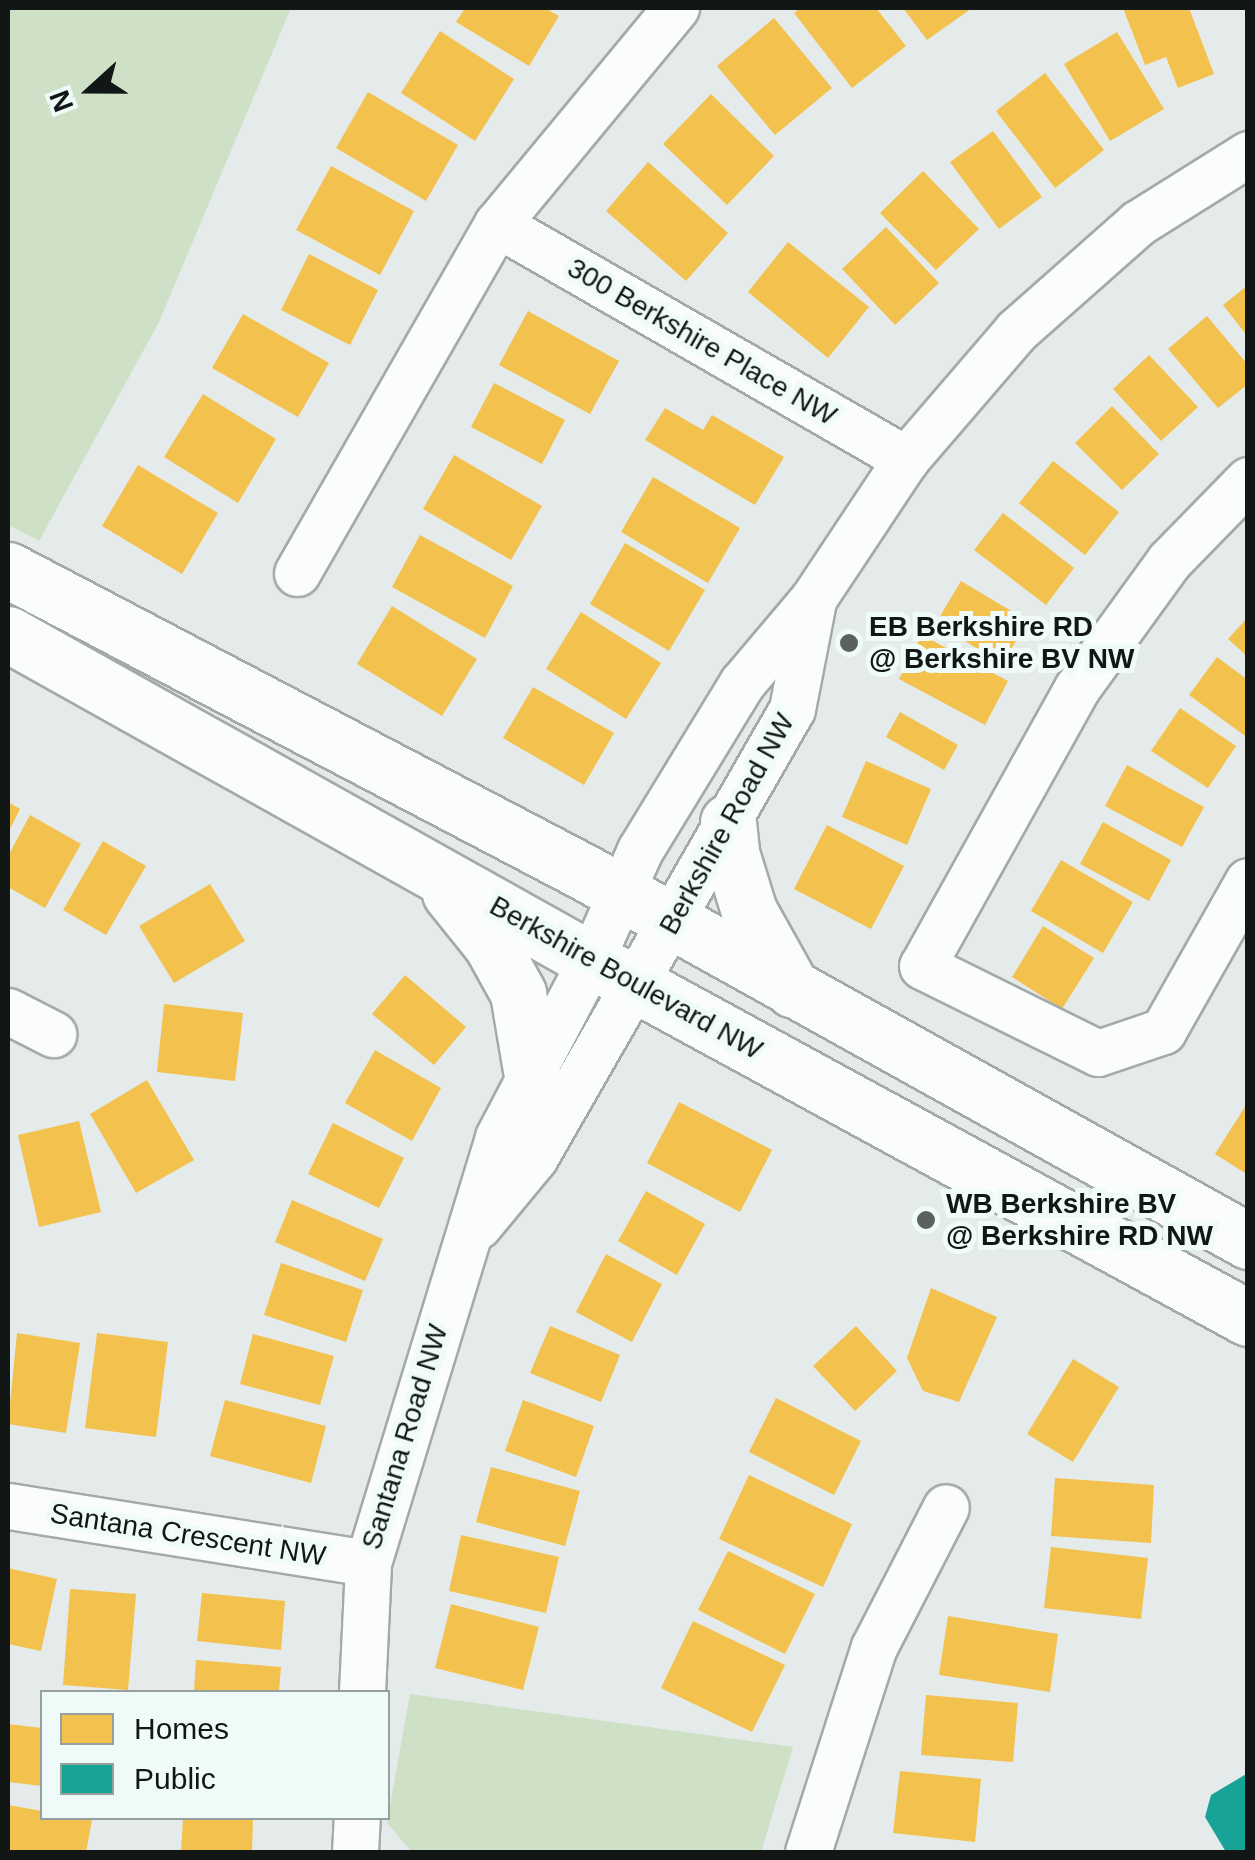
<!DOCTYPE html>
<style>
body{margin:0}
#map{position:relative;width:1255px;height:1860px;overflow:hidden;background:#e4ebea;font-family:Helvetica,sans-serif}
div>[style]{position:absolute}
.green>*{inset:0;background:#cee0c5}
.homes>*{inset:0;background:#f2c14e}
.public>*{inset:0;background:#17a398}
.roads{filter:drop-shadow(2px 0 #a4a9a9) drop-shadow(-2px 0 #a4a9a9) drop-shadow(0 2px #a4a9a9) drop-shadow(0 -2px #a4a9a9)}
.minor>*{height:45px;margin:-22.5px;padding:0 22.5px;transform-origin:22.5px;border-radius:22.5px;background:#fbfcfc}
.major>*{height:55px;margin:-27.5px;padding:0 27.5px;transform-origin:27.5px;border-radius:27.5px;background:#fbfcfc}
.dots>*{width:28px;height:28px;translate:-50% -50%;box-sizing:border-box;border:5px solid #effbf8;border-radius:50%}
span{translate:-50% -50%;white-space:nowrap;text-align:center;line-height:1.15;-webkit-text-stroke:10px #effbf8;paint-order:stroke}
.street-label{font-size:28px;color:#121716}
.poi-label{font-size:28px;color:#121716;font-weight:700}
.left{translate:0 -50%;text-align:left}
.frame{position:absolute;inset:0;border:10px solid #121716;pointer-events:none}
.legend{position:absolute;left:40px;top:1690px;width:350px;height:130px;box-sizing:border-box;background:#effbf8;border:2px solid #97a09e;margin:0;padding:12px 18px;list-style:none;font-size:30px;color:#121716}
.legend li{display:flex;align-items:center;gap:20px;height:50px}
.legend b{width:50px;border:2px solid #97a09e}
.north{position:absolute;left:40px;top:40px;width:100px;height:100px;-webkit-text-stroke:8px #effbf8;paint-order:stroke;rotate:249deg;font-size:28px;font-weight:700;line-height:40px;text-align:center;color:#121716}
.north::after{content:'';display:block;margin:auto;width:35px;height:45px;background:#121716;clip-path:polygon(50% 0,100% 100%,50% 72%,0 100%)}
</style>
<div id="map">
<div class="green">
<div style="clip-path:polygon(8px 8px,291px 8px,159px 322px,39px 541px,8px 525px)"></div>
<div style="clip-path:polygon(410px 1694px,793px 1747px,761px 1852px,412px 1852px,387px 1823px)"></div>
</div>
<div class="homes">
<div style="clip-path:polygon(465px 8px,545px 8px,559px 16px,529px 66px,456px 22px)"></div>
<div style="clip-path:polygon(801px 8px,876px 8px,906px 46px,852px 88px,794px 13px)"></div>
<div style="clip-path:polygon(903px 8px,972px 8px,927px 40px)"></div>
<div style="clip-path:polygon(1123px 8px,1189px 8px,1214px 74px,1178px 88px,1166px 57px,1145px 65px)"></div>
<div style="clip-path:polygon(774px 18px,832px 88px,775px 135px,717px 66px)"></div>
<div style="clip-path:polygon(440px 31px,514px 79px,475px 141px,401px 93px)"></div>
<div style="clip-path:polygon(1117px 32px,1164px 109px,1110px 141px,1064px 64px)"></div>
<div style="clip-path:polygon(1045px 73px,1104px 150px,1055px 188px,996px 111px)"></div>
<div style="clip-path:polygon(368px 92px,458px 145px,426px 201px,336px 148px)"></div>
<div style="clip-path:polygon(711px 94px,774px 156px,727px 205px,663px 144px)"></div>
<div style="clip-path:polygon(993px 131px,1042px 197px,999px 229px,950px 162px)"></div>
<div style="clip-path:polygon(648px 162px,728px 233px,686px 281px,606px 211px)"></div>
<div style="clip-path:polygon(331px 166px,414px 211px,380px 275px,296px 230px)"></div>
<div style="clip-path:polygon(923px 171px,979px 229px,936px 270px,880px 213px)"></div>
<div style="clip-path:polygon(886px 227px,939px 283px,895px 325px,842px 269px)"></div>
<div style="clip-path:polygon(788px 242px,869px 307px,828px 358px,748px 292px)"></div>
<div style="clip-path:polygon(309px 254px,378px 290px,350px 345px,281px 310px)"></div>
<div style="clip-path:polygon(1248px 285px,1248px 337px,1223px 305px)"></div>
<div style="clip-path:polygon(528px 311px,619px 361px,590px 414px,499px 365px)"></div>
<div style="clip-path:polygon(243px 314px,329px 363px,298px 417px,212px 368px)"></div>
<div style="clip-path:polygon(1207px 316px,1248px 365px,1248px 384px,1218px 408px,1168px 349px)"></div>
<div style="clip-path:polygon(1149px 355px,1198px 407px,1161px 441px,1113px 389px)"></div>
<div style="clip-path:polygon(494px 383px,565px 420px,542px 464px,471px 427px)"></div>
<div style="clip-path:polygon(203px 394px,276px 439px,238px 503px,164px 457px)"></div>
<div style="clip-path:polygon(1112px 406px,1159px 454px,1122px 490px,1075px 443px)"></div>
<div style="clip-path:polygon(665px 408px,703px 430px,712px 415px,784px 457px,755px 505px,645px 440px)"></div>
<div style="clip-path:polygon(454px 455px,542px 506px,511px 560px,423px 509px)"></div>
<div style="clip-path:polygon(1053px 461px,1119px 512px,1085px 555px,1019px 503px)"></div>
<div style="clip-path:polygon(138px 465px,218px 513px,182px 574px,102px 526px)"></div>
<div style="clip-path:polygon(653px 477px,740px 528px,708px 583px,621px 532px)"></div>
<div style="clip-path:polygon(1003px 513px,1074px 568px,1046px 605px,974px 550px)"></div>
<div style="clip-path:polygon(420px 535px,513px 586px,485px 638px,392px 587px)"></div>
<div style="clip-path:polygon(625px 543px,705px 590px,669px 651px,590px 604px)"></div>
<div style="clip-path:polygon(961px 581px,1028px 621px,1002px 664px,936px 623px)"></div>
<div style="clip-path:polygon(392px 606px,477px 659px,442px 716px,357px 664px)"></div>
<div style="clip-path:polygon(581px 612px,661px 663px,626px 719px,546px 669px)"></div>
<div style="clip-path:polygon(1248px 617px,1248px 657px,1228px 639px)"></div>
<div style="clip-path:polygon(922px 635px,1008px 681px,985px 725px,899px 679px)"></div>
<div style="clip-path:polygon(1217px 657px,1248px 680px,1248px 738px,1189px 695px)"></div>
<div style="clip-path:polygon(533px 687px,614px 733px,584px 785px,503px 738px)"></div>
<div style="clip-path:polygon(1180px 708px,1236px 746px,1208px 788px,1151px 751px)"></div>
<div style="clip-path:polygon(900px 712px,958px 745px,944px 770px,886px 737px)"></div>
<div style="clip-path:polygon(866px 761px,931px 789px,907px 845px,842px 817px)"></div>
<div style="clip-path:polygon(1127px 765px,1204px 807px,1182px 847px,1105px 806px)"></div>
<div style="clip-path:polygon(8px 802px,20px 809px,8px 833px)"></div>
<div style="clip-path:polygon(30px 815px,81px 844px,45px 908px,8px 887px,8px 856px)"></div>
<div style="clip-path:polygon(1103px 822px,1171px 860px,1149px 901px,1080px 864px)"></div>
<div style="clip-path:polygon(827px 825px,904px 866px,871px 929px,794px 889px)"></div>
<div style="clip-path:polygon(103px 841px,146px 866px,106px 935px,63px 910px)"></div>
<div style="clip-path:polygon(1061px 860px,1133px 902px,1103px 953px,1031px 911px)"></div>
<div style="clip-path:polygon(210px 884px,245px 941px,174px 983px,139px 926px)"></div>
<div style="clip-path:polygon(1043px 926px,1094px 958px,1062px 1009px,1012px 977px)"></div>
<div style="clip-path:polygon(405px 975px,466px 1027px,434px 1065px,372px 1014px)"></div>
<div style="clip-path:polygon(164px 1004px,243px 1013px,235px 1081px,157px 1072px)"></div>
<div style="clip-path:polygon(375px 1050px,441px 1088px,412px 1141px,345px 1103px)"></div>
<div style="clip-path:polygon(147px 1080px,194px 1160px,136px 1193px,90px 1114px)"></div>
<div style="clip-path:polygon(679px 1102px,772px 1150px,740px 1212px,647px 1163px)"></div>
<div style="clip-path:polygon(1248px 1102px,1248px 1175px,1215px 1154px)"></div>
<div style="clip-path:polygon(79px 1121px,101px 1212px,39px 1227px,18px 1135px)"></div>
<div style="clip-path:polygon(333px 1123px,404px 1158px,379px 1208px,308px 1174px)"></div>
<div style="clip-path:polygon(646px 1191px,705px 1224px,677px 1275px,618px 1241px)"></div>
<div style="clip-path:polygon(292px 1200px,383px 1239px,365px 1281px,275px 1242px)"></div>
<div style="clip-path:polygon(606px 1254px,662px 1284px,632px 1342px,576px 1312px)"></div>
<div style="clip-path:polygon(281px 1263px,363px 1290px,346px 1342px,264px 1315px)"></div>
<div style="clip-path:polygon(931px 1288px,997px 1317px,959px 1402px,923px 1391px,907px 1358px)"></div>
<div style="clip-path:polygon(550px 1326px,620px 1355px,601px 1402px,530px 1373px)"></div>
<div style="clip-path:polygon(856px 1326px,897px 1371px,855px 1411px,813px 1366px)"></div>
<div style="clip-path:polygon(17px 1333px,80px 1343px,66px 1433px,8px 1424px)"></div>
<div style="clip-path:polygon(97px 1333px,168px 1342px,156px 1437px,85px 1428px)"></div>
<div style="clip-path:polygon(253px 1334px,334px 1356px,320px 1405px,240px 1384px)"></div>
<div style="clip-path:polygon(1073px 1359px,1119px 1387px,1073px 1462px,1027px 1434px)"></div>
<div style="clip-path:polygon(776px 1398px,861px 1441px,834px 1495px,749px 1452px)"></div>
<div style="clip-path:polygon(225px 1400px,326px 1426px,311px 1483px,210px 1456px)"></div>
<div style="clip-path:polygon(523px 1400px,594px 1426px,576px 1477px,505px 1451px)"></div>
<div style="clip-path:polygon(491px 1467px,580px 1491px,565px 1546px,476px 1522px)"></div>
<div style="clip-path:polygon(749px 1475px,852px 1524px,823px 1587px,719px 1539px)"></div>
<div style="clip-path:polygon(1055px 1478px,1154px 1485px,1151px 1543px,1051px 1536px)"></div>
<div style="clip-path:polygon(461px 1535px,559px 1557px,546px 1613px,449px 1591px)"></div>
<div style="clip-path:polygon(1051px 1547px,1148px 1558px,1141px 1619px,1044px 1608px)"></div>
<div style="clip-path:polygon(728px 1551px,815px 1594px,785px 1654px,698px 1610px)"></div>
<div style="clip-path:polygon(8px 1568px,57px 1579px,41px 1651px,8px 1644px)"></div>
<div style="clip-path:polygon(70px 1589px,136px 1594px,128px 1690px,63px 1685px)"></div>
<div style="clip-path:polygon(202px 1593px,285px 1601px,281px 1650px,197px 1641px)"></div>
<div style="clip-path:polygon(451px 1604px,539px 1627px,523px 1690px,435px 1668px)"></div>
<div style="clip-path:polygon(948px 1616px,1058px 1634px,1050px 1692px,939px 1675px)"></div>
<div style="clip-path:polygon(693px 1621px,785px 1665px,752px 1732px,661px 1688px)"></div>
<div style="clip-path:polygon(196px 1660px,281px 1667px,279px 1692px,194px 1692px)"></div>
<div style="clip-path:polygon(926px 1695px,1018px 1703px,1013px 1762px,921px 1755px)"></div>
<div style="clip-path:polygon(8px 1724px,42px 1728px,42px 1786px,8px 1782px)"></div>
<div style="clip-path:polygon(900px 1771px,981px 1779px,975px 1842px,893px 1833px)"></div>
<div style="clip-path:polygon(8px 1805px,42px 1811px,42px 1818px,92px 1820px,86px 1852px,8px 1852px)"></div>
<div style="clip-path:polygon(183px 1818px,253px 1818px,252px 1852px,181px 1852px)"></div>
</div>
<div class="public">
<div style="clip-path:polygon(1248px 1773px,1248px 1852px,1226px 1852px,1205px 1817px,1211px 1795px)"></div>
</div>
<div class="roads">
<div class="minor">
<div style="left:497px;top:224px;width:472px;rotate:29.9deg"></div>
<div style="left:1248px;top:480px;width:113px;rotate:134.3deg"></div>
<div style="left:1169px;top:561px;width:157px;rotate:125.9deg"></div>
<div style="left:1077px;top:688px;width:318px;rotate:119.1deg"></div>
<div style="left:922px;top:966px;width:196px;rotate:26.3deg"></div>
<div style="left:1098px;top:1053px;width:69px;rotate:-18.7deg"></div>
<div style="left:1163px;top:1031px;width:172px;rotate:-60.5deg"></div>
<div style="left:297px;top:573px;width:402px;rotate:-60.2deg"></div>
<div style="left:497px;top:224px;width:281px;rotate:-50.4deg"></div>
<div style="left:8px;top:1011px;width:51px;rotate:27.1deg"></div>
<div style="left:478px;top:1226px;width:89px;rotate:-50.4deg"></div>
<div style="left:535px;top:1157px;width:516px;rotate:-60.16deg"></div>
<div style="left:792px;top:709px;width:110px;rotate:-79deg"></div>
<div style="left:8px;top:1506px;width:364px;rotate:9deg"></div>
<div style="left:362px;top:1692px;width:129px;rotate:-87.3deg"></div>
<div style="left:368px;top:1563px;width:445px;rotate:-73deg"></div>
<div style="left:498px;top:1137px;width:200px;rotate:-62.3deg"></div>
<div style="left:591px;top:960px;width:120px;rotate:-66deg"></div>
<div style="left:640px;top:850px;width:196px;rotate:-58.6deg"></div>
<div style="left:742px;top:683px;width:110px;rotate:-49.8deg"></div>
<div style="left:813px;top:599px;width:168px;rotate:-56.4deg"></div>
<div style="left:906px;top:459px;width:169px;rotate:-49.3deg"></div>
<div style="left:1016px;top:331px;width:163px;rotate:-41.5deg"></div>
<div style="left:1138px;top:223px;width:130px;rotate:-32.1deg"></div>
<div style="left:355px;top:1852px;width:34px;rotate:-87deg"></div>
<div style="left:808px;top:1852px;width:215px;rotate:-72.2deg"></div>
<div style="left:874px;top:1647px;width:157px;rotate:-62.8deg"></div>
</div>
<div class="major">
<div style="left:8px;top:570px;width:650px;rotate:27.67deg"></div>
<div style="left:584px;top:872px;width:760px;rotate:29.06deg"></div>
<div style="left:8px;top:634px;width:668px;rotate:29.21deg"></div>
<div style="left:591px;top:960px;width:748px;rotate:28.59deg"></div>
<div style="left:728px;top:822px;width:31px;rotate:84deg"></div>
<div style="left:731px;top:853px;width:61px;rotate:72.8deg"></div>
<div style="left:749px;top:911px;width:90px;rotate:60.9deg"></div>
<div style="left:450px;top:893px;width:65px;rotate:51.2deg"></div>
<div style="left:491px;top:944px;width:56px;rotate:61.1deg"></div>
<div style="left:518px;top:993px;width:78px;rotate:80.4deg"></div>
</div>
</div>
<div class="dots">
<div style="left:849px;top:643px;background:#5c6160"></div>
<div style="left:926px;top:1220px;background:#5c6160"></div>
</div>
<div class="street-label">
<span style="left:702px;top:342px;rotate:30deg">300 Berkshire Place NW</span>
<span style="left:727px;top:824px;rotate:-61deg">Berkshire Road NW</span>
<span style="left:626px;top:978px;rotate:29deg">Berkshire Boulevard NW</span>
<span style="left:405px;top:1437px;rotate:-73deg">Santana Road NW</span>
<span style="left:188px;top:1535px;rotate:9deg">Santana Crescent NW</span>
</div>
<div class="poi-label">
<span class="left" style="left:869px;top:643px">EB Berkshire RD<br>@ Berkshire BV NW</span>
<span class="left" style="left:946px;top:1220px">WB Berkshire BV<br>@ Berkshire RD NW</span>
</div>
<div class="frame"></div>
<ul class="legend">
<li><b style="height:28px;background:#f2c14e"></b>Homes</li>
<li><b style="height:28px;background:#17a398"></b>Public</li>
</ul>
<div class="north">N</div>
</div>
